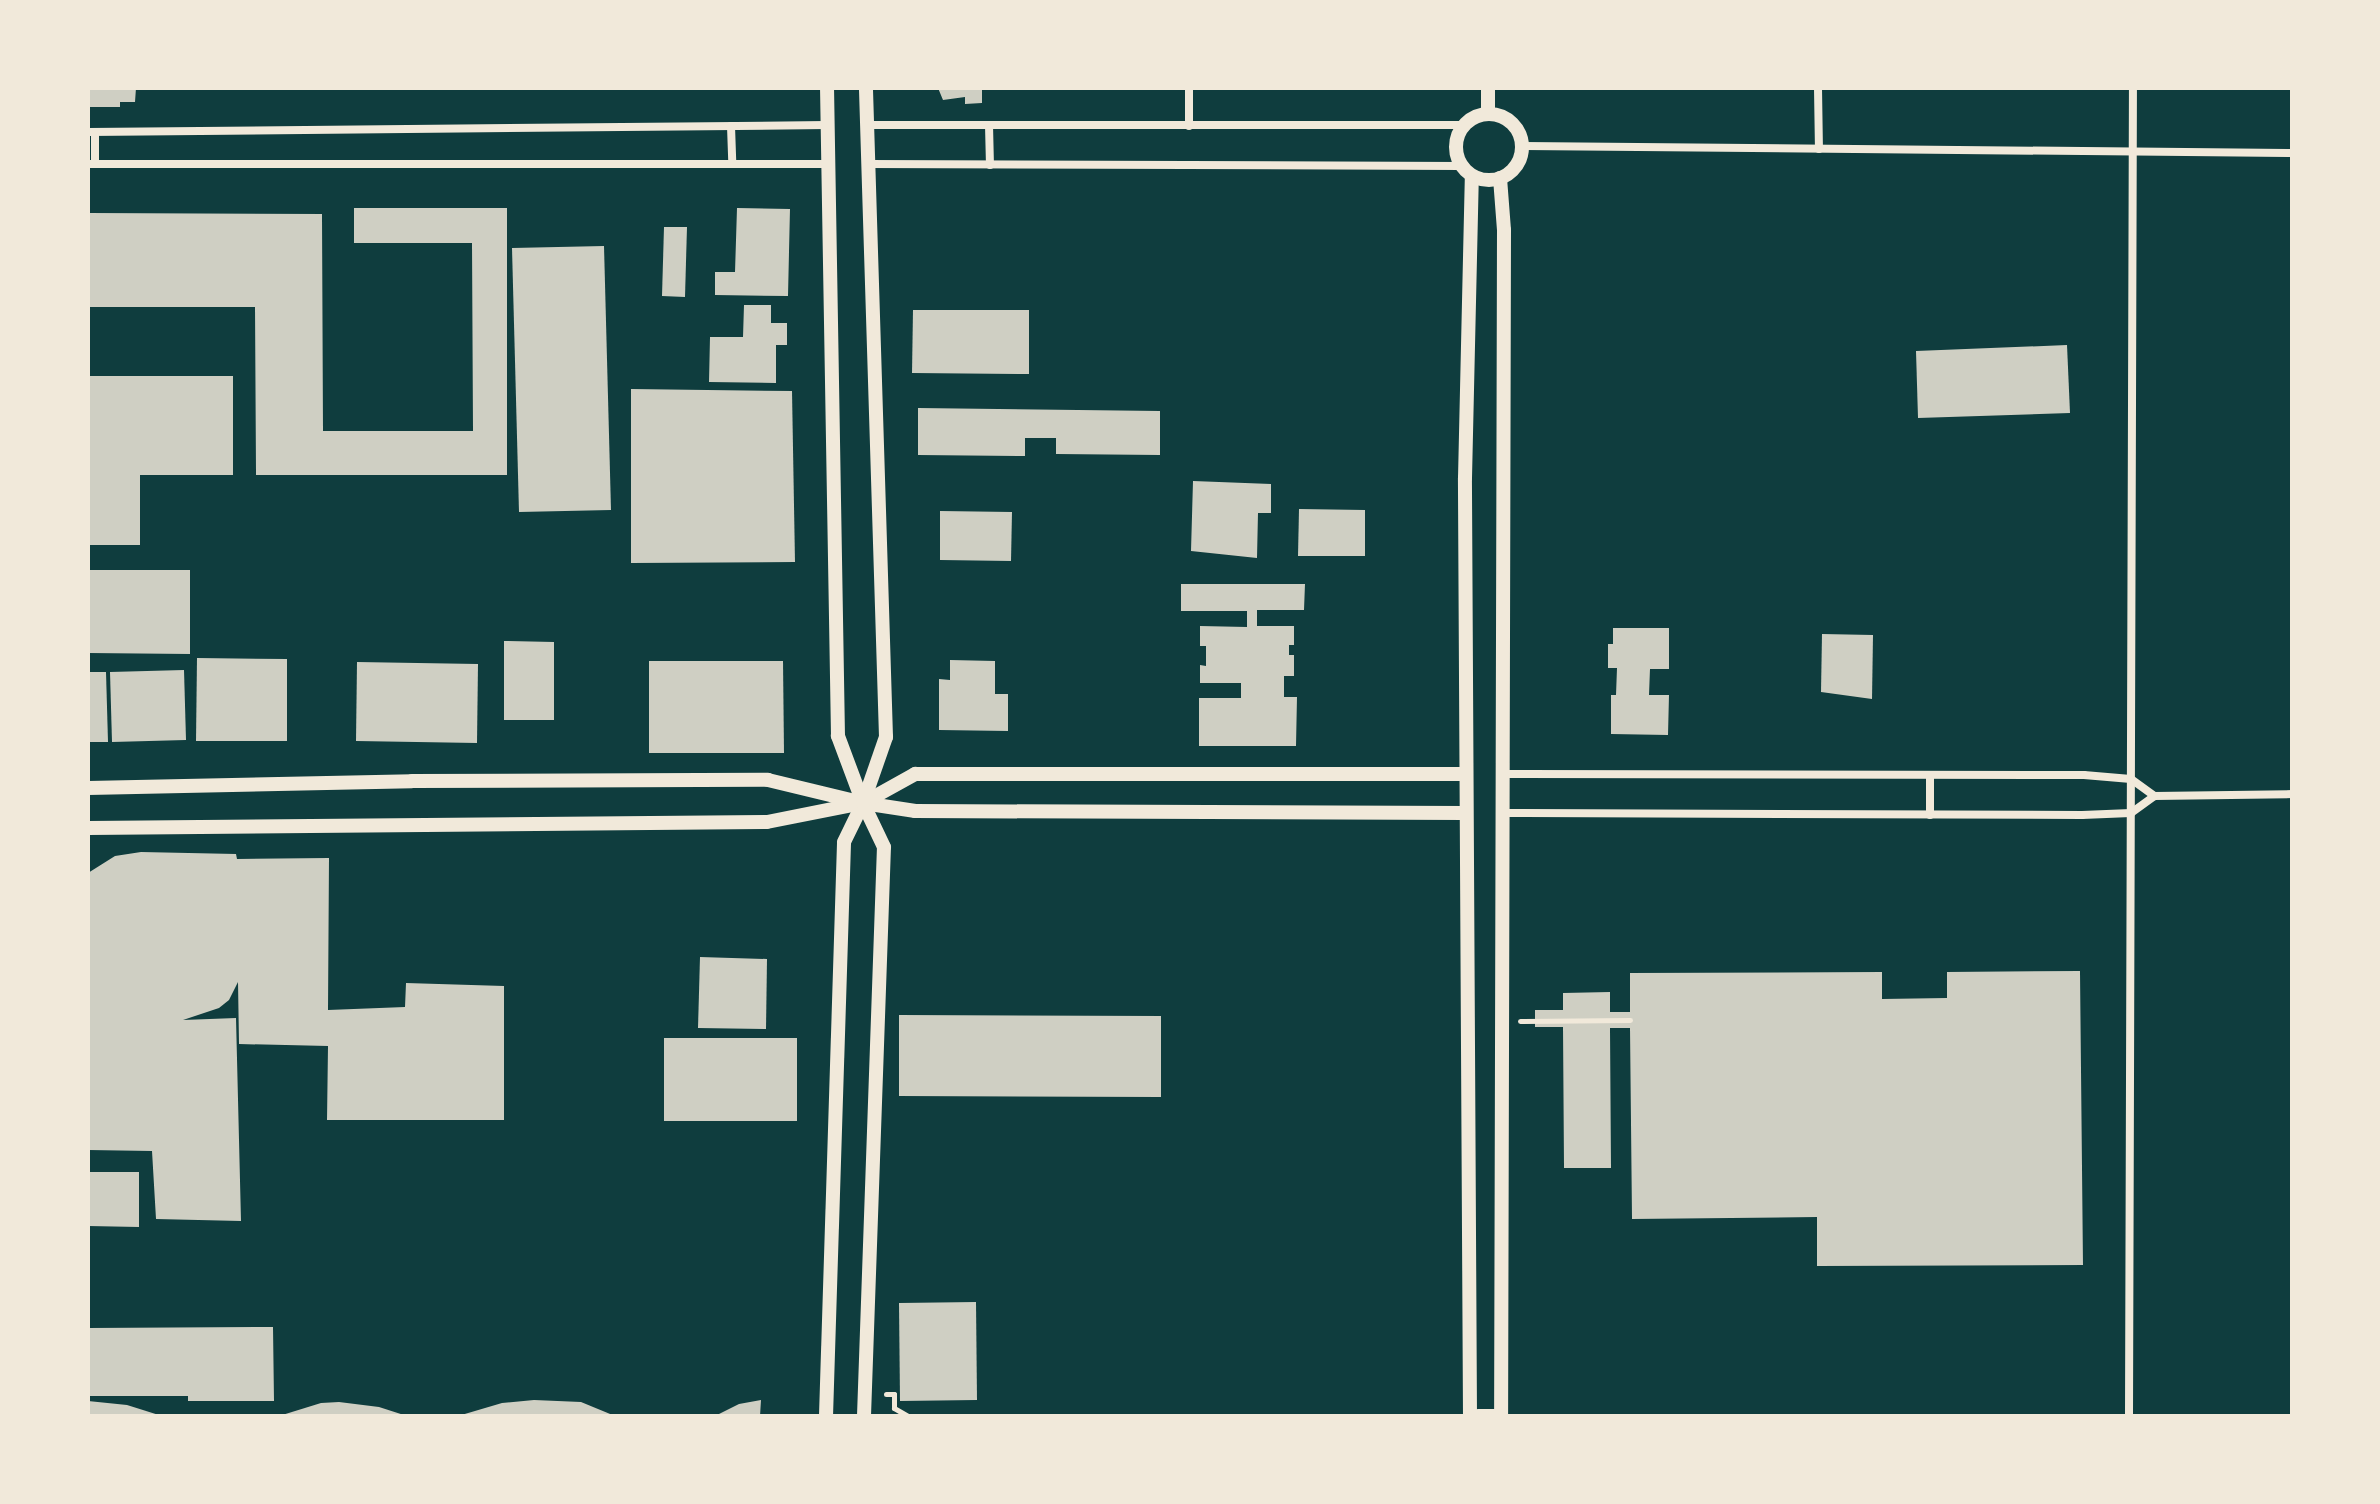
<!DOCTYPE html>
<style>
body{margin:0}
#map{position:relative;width:2380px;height:1504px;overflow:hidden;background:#0f3d3e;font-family:Rubik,sans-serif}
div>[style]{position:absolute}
.building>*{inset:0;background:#cfcfc3}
.path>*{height:5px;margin:-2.5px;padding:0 2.5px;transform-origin:2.5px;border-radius:2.5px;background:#f1e9da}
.minor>*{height:8px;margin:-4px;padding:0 4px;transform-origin:4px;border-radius:4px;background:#f1e9da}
.tertiary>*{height:14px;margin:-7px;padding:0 7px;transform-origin:7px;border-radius:7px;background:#f1e9da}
.tertiary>.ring{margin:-7px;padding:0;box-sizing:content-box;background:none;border:14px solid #f1e9da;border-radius:50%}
span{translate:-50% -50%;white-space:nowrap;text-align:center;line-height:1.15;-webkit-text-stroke:8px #f1e9da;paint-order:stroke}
.frame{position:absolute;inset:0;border:90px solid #f1e9da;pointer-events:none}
</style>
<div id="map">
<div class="building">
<div style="clip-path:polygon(90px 88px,136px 88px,135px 102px,120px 102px,120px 107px,90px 107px)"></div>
<div style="clip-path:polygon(938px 88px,982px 88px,982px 103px,965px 104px,965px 97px,943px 100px)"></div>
<div style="clip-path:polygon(354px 208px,507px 208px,507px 475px,256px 475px,255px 307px,88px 307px,88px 213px,322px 214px,323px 431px,473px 431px,472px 243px,354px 243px)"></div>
<div style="clip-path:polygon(737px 208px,790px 209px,788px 296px,715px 295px,715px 272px,735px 272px)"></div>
<div style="clip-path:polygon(664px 227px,687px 227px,685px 297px,662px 296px)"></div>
<div style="clip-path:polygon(604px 246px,611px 510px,519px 512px,512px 248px)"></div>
<div style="clip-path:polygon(744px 305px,771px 305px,771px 323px,787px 323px,787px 345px,776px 345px,776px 383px,709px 382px,710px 337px,743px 337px)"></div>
<div style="clip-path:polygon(913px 310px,1029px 310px,1029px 374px,912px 373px)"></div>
<div style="clip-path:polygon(2067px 345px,2070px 413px,1918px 418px,1916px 351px)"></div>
<div style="clip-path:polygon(88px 376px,233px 376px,233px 475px,140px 475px,140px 545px,88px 545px)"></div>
<div style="clip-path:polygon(631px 389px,792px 391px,795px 562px,631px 563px)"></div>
<div style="clip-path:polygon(918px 408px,1160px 411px,1160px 455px,1056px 454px,1056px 438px,1025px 438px,1025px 456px,918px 455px)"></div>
<div style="clip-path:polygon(1193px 481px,1271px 484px,1271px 513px,1258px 513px,1257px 558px,1191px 551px)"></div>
<div style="clip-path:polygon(1299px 509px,1365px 510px,1365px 556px,1298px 556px)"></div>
<div style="clip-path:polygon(940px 511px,1012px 512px,1011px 561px,940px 560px)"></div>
<div style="clip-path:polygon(88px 570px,190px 570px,190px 654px,88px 653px)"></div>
<div style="clip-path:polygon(1181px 584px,1305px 584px,1304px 610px,1257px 610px,1257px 626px,1294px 626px,1294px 645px,1289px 645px,1289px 655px,1294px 655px,1294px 676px,1284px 676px,1284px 697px,1297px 697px,1296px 746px,1199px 746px,1199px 698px,1241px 698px,1241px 683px,1200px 683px,1200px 665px,1206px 666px,1206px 646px,1200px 646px,1200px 626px,1247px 627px,1247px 611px,1181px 611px)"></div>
<div style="clip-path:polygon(1613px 628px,1669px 628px,1669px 669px,1650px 669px,1649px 695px,1669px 695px,1668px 735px,1611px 734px,1611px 695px,1616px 695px,1617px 668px,1608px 668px,1608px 644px,1613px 644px)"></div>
<div style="clip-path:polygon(1822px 634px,1873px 635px,1872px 699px,1821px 692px)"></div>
<div style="clip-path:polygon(504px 641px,554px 642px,554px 720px,504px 720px)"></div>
<div style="clip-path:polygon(197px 658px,287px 659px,287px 741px,196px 741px)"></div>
<div style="clip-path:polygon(950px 660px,995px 661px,995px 694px,1008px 694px,1008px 731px,939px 730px,939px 679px,950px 680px)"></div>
<div style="clip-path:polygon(649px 661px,783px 661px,784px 753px,649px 753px)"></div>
<div style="clip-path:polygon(357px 662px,478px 664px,477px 743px,356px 741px)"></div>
<div style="clip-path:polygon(184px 670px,186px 740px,112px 742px,110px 672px)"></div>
<div style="clip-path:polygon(88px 672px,106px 672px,108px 742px,88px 742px)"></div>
<div style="clip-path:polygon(141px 852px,236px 854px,237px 859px,329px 858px,328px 1010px,405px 1007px,406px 983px,504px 986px,504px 1120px,327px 1120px,328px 1046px,239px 1044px,238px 982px,229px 1000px,219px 1008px,183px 1020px,236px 1018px,241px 1221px,156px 1219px,152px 1151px,88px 1150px,88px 873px,115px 856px)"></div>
<div style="clip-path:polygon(700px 957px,767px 959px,766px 1029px,698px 1028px)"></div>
<div style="clip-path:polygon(2080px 971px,2083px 1265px,1817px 1266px,1817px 1217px,1632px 1219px,1630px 1028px,1610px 1028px,1611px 1168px,1564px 1168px,1563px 1027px,1535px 1027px,1535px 1010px,1563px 1010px,1563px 993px,1610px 992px,1610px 1012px,1630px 1012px,1630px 973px,1882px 972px,1882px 999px,1947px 998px,1947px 972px)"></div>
<div style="clip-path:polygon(899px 1015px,1161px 1016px,1161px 1097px,899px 1096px)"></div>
<div style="clip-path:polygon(664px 1038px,797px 1038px,797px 1121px,664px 1121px)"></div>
<div style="clip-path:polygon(88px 1172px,139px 1172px,139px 1227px,88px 1226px)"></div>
<div style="clip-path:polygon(976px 1302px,977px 1400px,900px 1401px,899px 1303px)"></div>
<div style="clip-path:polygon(273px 1327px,274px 1401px,188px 1401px,188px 1396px,88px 1396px,88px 1328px)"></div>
<div style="clip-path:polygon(534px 1400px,581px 1402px,615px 1416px,458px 1416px,502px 1403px)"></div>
<div style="clip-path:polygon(761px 1400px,760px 1416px,715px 1416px,739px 1404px)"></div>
<div style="clip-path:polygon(88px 1401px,127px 1405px,162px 1416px,88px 1416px)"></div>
<div style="clip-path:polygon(339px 1402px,379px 1407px,407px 1416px,279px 1416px,321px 1403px)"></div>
</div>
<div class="path">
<div style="left:1520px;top:1021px;width:110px;rotate:-0.5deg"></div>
<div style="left:886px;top:1394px;width:8px"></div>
<div style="left:894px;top:1394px;width:14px;rotate:90deg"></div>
<div style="left:894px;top:1408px;width:16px;rotate:30deg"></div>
</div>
<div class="minor">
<div style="left:1189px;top:88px;width:38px;rotate:90deg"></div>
<div style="left:1818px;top:88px;width:61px;rotate:89.1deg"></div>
<div style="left:866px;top:125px;width:596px"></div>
<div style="left:989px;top:125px;width:40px;rotate:88.6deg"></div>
<div style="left:731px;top:126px;width:38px;rotate:88deg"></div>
<div style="left:88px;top:132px;width:739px;rotate:-0.54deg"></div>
<div style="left:95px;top:132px;width:32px;rotate:90deg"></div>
<div style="left:1523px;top:146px;width:769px;rotate:0.52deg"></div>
<div style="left:88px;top:164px;width:739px"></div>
<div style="left:867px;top:164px;width:595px;rotate:0.19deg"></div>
<div style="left:1503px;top:774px;width:581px;rotate:0.1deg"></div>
<div style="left:2084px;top:775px;width:47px;rotate:4.9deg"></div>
<div style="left:2131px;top:779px;width:29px;rotate:36deg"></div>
<div style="left:2154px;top:796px;width:138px;rotate:-0.8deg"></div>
<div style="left:1503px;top:813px;width:579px;rotate:0.2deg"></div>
<div style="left:2082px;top:815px;width:49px;rotate:-2.3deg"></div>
<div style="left:2131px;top:813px;width:29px;rotate:-36deg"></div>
<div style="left:1930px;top:815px;width:40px;rotate:-90deg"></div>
<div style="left:2129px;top:1416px;width:1328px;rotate:-89.83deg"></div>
</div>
<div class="tertiary">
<div style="left:1488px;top:88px;width:25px;rotate:90deg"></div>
<div class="ring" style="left:1456px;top:114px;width:52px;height:52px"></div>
<div style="left:1500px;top:178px;width:52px;rotate:85.6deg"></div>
<div style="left:1504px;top:230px;width:1186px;rotate:90.14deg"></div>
<div style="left:88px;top:788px;width:324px;rotate:-1.2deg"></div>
<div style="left:412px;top:781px;width:356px;rotate:-0.2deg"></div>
<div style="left:768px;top:780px;width:98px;rotate:13.6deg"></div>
<div style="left:863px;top:803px;width:53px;rotate:8.7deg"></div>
<div style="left:915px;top:811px;width:550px;rotate:0.21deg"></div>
<div style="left:88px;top:828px;width:679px;rotate:-0.51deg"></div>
<div style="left:767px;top:822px;width:98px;rotate:-11.2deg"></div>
<div style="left:863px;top:803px;width:60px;rotate:-29.1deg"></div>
<div style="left:915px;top:774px;width:550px"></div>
<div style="left:826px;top:1416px;width:574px;rotate:-88.2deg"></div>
<div style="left:844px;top:842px;width:43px;rotate:-64deg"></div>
<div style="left:863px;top:803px;width:72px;rotate:-110.5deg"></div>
<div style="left:838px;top:736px;width:648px;rotate:-90.97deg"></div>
<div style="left:864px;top:1416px;width:569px;rotate:-87.99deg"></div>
<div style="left:884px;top:847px;width:49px;rotate:-115.5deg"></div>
<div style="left:863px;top:803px;width:70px;rotate:-70.8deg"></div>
<div style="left:886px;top:737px;width:649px;rotate:-91.77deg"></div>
<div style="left:1470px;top:1416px;width:938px;rotate:-90.31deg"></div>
<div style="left:1465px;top:478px;width:302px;rotate:-88.7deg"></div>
<div style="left:1478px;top:1416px;width:23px"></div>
</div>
<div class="frame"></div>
</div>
